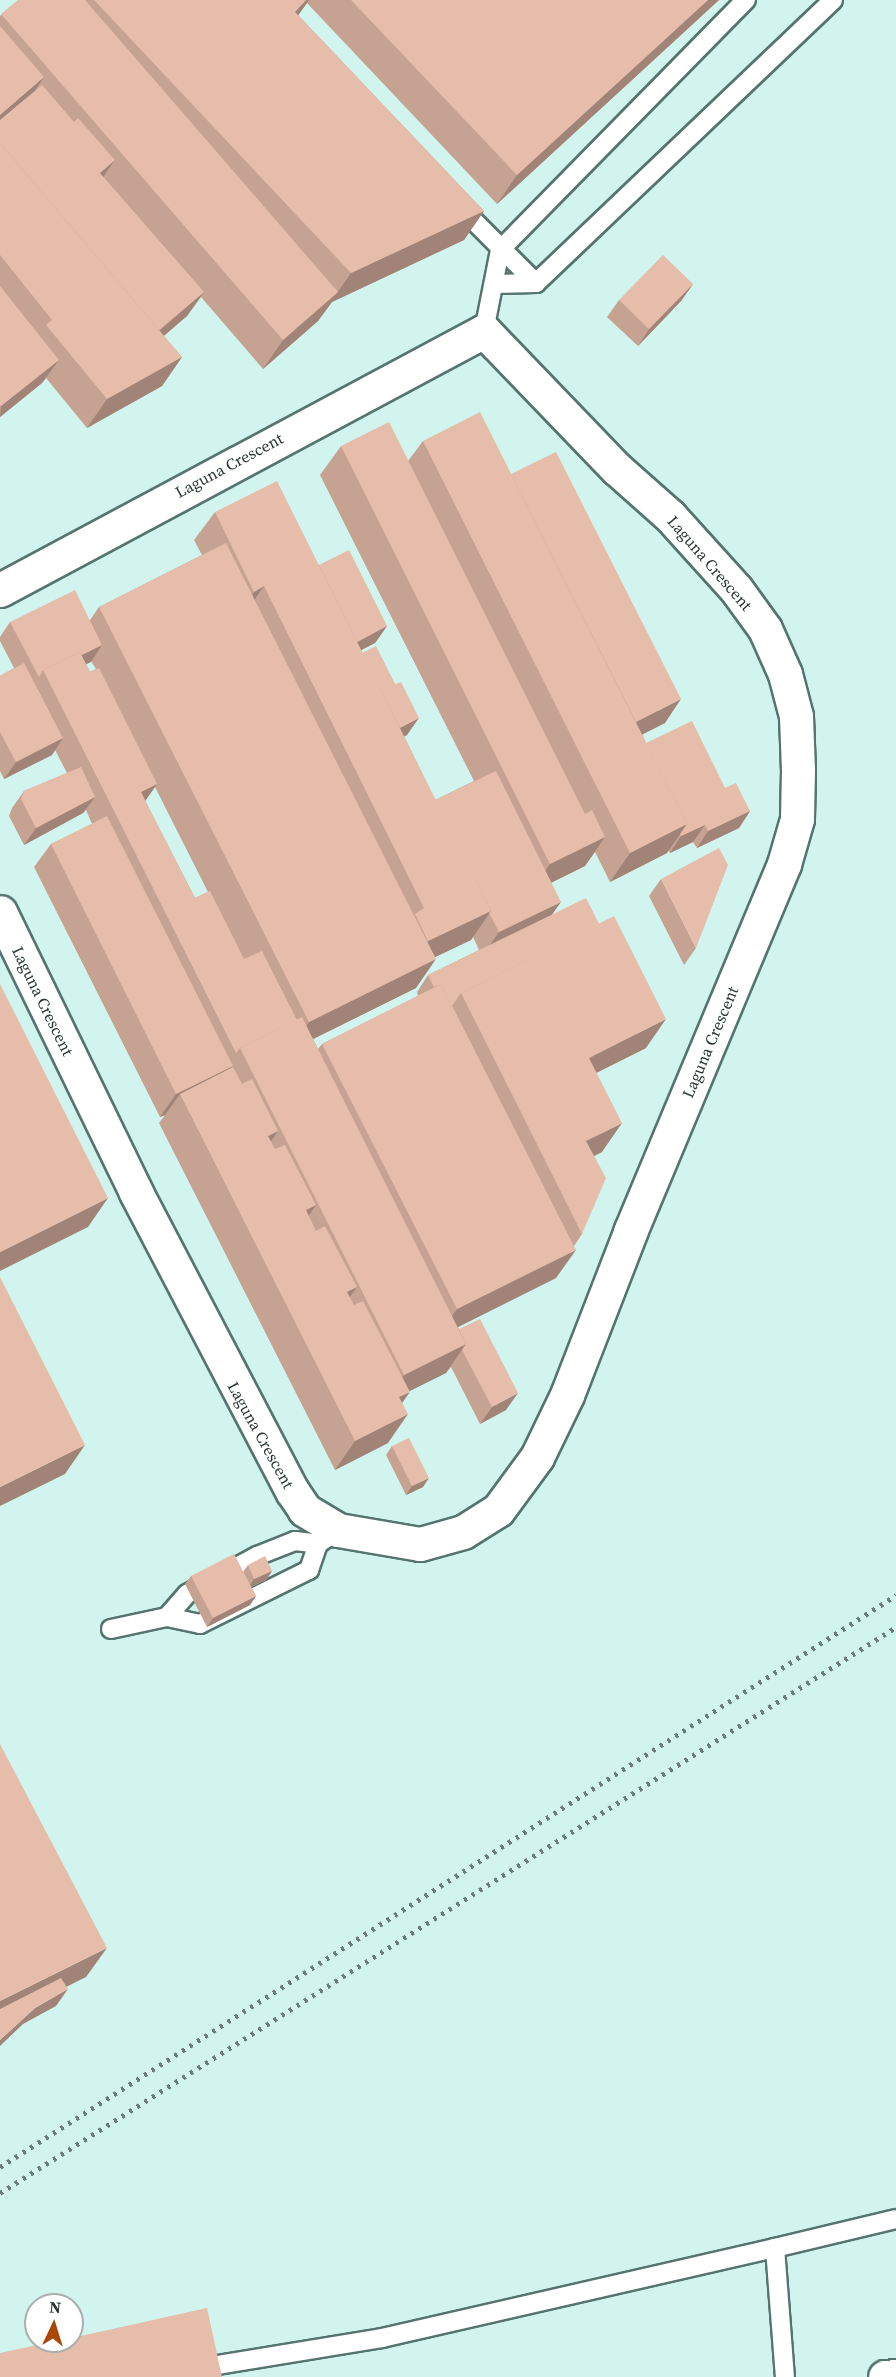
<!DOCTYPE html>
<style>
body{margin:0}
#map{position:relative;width:896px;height:2377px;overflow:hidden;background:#d2f4ee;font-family:"Source Serif 4",serif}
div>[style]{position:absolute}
.roads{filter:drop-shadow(2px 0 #55746f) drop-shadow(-2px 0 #55746f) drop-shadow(0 2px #55746f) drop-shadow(0 -2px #55746f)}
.lane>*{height:18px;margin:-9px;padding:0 9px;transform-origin:9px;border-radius:9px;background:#fff}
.street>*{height:33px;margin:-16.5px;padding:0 16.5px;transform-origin:16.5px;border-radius:16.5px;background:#fff}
.secondary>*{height:33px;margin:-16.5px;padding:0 16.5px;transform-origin:16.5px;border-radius:16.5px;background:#fff}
.rail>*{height:4.5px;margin-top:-2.25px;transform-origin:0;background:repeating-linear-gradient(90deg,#687c79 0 3px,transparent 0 9px)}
.wall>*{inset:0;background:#c6a292}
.shaded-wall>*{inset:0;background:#a18477}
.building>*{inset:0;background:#e6bcaa}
span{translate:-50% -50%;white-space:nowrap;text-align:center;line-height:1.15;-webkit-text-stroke:6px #fff;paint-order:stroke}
.street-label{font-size:16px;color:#2a3735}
.north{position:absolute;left:24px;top:2293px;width:60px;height:60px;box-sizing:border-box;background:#fff;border:2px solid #aaafae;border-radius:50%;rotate:4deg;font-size:16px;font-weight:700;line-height:24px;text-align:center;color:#2a3735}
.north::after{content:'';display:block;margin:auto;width:21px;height:27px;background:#a94707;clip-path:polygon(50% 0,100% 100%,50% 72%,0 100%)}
</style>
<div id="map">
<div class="roads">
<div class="lane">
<div style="left:459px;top:206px;width:109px;rotate:45deg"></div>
<div style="left:494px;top:284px;width:42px;rotate:-1.4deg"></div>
<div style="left:536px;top:283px;width:410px;rotate:-43.6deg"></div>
<div style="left:484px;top:331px;width:83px;rotate:-78.8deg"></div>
<div style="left:500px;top:250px;width:351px;rotate:-45.5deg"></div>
<div style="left:167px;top:1617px;width:30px;rotate:-49deg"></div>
<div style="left:187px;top:1594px;width:80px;rotate:-28.5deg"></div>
<div style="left:257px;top:1556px;width:41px;rotate:-21.5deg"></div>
<div style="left:295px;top:1541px;width:23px;rotate:7deg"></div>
<div style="left:111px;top:1629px;width:57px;rotate:-12.1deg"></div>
<div style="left:167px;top:1617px;width:34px;rotate:12deg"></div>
<div style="left:200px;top:1624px;width:122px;rotate:-26.4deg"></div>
<div style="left:309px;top:1570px;width:28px;rotate:-71deg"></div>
<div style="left:318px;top:1544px;width:24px;rotate:-35deg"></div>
<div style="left:775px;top:2248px;width:124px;rotate:-13.5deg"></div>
<div style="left:218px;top:2365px;width:166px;rotate:-9.3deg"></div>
<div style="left:382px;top:2338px;width:403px;rotate:-12.9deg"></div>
<div style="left:775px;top:2248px;width:129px;rotate:85.6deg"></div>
</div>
<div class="street">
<div style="left:0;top:590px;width:549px;rotate:-28.15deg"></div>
<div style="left:484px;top:331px;width:192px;rotate:46.1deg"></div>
<div style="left:617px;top:469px;width:71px;rotate:41.6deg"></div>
<div style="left:670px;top:516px;width:98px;rotate:47.9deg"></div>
<div style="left:736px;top:589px;width:49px;rotate:54.1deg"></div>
<div style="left:765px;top:629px;width:49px;rotate:66deg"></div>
<div style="left:785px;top:674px;width:43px;rotate:75.3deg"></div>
<div style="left:796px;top:716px;width:54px;rotate:87.9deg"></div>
<div style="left:798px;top:770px;width:49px;rotate:91.2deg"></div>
<div style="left:797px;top:819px;width:47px;rotate:106.1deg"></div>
<div style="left:784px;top:864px;width:397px;rotate:112.7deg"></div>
<div style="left:631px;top:1230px;width:177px;rotate:111.2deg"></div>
<div style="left:567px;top:1395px;width:69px;rotate:115.8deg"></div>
<div style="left:537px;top:1457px;width:66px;rotate:126.3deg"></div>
<div style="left:498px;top:1510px;width:41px;rotate:147.8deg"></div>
<div style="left:463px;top:1532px;width:45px;rotate:164.4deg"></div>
<div style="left:420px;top:1544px;width:83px;rotate:-170.3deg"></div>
<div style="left:338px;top:1530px;width:39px;rotate:-149deg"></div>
<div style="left:305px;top:1510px;width:23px;rotate:-124deg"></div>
<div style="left:292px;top:1491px;width:337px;rotate:-117.6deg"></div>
<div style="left:136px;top:1192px;width:311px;rotate:-115.9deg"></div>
</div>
<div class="secondary">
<div style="left:885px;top:2377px;width:11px;rotate:-5deg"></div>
</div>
</div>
<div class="rail">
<div style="left:0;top:2167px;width:1063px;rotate:-32.55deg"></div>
<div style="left:0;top:2193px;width:1060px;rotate:-32.28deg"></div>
</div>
<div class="wall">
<div style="clip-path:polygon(18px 0,719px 0,497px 204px,307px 3px,298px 15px,484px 211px,464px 240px,332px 302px,318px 321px,263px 369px,201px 297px,187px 316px,164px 336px,182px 357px,162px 386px,87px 428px,46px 378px,42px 383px,0 417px,0 16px)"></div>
<div style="clip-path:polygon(693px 284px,681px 301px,638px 346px,607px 317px,619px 300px)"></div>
<div style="clip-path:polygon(evenodd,423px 441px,511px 474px,665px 723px,642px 734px,646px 743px,725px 788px,750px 811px,739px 828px,697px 848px,693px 842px,670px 853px,668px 850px,667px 853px,610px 882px,595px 852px,585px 866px,551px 883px,552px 914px,646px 1048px,596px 1073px,602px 1152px,594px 1156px,582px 1234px,574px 1246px,556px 1278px,458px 1327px,506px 1410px,480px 1424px,451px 1367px,446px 1373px,409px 1391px,402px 1403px,388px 1443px,335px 1470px,159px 1123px,165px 1115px,160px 1117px,34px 867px,51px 844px,92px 824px,86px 810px,83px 813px,24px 845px,9px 816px,12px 808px,24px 791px,67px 773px,55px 750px,52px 755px,4px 779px,0 771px,0 676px,14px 668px,0 641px,0 637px,10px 622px,90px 620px,99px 607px,202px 555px,194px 540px,215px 512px,319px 565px,387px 626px,375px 643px,361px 650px,407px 735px,404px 736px,435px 800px,474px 781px,320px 475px,341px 446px,408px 461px,423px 441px,91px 661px,96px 669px,90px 672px,86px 664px,91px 661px,423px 441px,155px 787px,208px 892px,195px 898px,145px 801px,155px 787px,423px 441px,473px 937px,479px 950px,428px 975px,417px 992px,418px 996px,322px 1044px,318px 1049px,313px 1039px,416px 988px,435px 957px,471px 940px,473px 937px)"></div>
<div style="clip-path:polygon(661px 879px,696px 948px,684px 965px,649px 896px)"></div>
<div style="clip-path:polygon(392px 1446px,423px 1487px,406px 1495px,386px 1455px)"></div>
<div style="clip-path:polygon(248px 1565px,272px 1571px,266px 1580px,251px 1587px,256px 1596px,250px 1605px,207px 1627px,185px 1584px,191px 1576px,243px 1572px)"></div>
</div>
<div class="shaded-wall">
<div style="clip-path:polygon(306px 0,309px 0,295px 20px,295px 12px)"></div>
<div style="clip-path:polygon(708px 0,719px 0,497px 204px,517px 175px)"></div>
<div style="clip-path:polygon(44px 77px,28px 101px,0 125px,0 115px)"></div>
<div style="clip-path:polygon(115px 160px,99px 183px,100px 173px)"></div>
<div style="clip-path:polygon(484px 211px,464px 240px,332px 302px,318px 321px,263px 369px,283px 340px,337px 293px,351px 273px)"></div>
<div style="clip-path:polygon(693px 284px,681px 301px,638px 346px,649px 329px)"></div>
<div style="clip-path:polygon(204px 292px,187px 316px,141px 355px,158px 332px)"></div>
<div style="clip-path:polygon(182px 357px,162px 386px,87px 428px,107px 399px)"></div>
<div style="clip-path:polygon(59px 360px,42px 383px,0 417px,1px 406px)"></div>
<div style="clip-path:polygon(264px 586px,244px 615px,234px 621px,254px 592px)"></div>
<div style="clip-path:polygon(387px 626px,375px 643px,340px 661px,352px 645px)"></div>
<div style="clip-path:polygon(102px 645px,91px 662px,50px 682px,45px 673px)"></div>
<div style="clip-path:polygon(681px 699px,665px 723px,618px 747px,634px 723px)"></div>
<div style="clip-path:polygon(419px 718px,407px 735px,380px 749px,391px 732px)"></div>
<div style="clip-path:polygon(63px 738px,52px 755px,4px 779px,16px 762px)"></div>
<div style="clip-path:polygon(157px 784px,141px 807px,141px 792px)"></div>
<div style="clip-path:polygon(95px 797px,83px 813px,24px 845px,36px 828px)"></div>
<div style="clip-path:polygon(750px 811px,739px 828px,697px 848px,708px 831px)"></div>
<div style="clip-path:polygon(687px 824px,667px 853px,610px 882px,630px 853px)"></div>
<div style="clip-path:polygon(705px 825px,693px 842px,670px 853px,681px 836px)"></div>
<div style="clip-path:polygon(605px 837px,585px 866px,530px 893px,550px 864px)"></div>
<div style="clip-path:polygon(561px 902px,544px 926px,482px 956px,499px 932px)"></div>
<div style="clip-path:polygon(491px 911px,471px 940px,408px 970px,428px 941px)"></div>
<div style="clip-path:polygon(436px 959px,416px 988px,289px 1051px,309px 1022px)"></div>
<div style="clip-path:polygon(666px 1019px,646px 1048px,568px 1087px,589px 1058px)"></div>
<div style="clip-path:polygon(233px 1066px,216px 1089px,180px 1094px,165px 1115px,160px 1117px,176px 1094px)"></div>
<div style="clip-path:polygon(622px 1123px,602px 1152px,566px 1170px,586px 1141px)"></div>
<div style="clip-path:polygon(278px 1131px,258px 1160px,268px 1136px)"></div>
<div style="clip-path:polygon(108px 1198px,88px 1227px,0 1271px,0 1252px)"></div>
<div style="clip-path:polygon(316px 1205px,296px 1234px,306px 1210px)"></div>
<div style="clip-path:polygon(576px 1250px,556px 1278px,436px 1338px,457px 1309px)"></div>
<div style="clip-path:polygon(357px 1287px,336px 1316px,347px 1292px)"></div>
<div style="clip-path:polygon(466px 1344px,446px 1373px,384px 1404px,404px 1375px)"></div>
<div style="clip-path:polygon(410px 1392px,389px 1421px,399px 1397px)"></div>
<div style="clip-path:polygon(518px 1393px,506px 1410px,480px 1424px,492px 1407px)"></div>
<div style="clip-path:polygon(408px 1414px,388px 1443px,335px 1470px,355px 1441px)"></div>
<div style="clip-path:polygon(85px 1445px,65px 1474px,0 1506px,0 1487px)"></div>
<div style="clip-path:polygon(429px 1478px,423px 1487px,406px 1495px,412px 1486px)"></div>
<div style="clip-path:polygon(272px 1571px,266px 1580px,248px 1588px,254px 1579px)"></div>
<div style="clip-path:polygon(256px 1596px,250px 1605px,207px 1627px,213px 1618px)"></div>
<div style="clip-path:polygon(107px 1948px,86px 1977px,0 2020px,0 2001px)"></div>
<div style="clip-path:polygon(68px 1989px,56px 2006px,23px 2024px,0 2046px,0 2040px,35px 2008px)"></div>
</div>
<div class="building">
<div style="clip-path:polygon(18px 0,85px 0,338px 292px,283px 340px,1px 14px)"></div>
<div style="clip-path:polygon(94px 0,306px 0,295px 12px,484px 211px,351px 273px)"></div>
<div style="clip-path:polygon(351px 0,708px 0,517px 175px)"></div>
<div style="clip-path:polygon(0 26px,44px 77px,0 115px)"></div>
<div style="clip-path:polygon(42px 85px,74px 122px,78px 118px,115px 160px,100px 173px,204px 292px,159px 330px,0 143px,0 120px)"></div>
<div style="clip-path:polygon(0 143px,182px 357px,107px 399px,46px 325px,52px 320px,0 255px)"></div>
<div style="clip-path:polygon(663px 255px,693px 284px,649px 329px,619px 300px)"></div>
<div style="clip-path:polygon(0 286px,59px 360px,1px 406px,0 405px)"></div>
<div style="clip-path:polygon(480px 412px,687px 824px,630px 853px,423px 441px)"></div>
<div style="clip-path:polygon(389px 422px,585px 814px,592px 810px,605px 837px,550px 864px,341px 446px)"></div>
<div style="clip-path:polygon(556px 452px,681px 699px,636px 722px,511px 474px)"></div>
<div style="clip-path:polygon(277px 481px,491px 911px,428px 941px,415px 914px,424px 908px,264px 586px,254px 592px,215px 512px)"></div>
<div style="clip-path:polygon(226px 543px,436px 959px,309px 1022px,99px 607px)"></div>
<div style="clip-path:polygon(349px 550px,387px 626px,357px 642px,319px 565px)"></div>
<div style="clip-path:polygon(75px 590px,102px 645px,82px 655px,80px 652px,43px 670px,39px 677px,10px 622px)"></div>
<div style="clip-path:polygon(376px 646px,395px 684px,401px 682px,419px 718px,400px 728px,362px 653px)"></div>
<div style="clip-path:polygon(80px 652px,90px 672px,99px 668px,157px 784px,141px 792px,195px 898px,210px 891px,244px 959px,262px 951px,297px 1020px,240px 1048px,236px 1053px,43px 670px)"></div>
<div style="clip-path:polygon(24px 663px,63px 738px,16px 762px,0 732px,0 676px)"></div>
<div style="clip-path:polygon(692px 721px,725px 788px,736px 783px,750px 811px,708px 831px,705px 825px,681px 836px,680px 834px,687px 824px,646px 743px)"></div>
<div style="clip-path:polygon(81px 767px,95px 797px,36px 828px,21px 799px,24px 791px)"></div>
<div style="clip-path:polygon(496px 771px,561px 902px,499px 932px,489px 913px,491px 911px,435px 800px)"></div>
<div style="clip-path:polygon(107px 816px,233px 1066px,176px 1094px,51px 844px)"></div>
<div style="clip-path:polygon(719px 848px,728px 865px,696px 948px,661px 879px)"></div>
<div style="clip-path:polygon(586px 898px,599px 924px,461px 993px,452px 1006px,441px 984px,434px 987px,428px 975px)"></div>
<div style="clip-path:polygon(614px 916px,666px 1019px,589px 1058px,622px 1123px,586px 1141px,606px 1178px,582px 1234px,461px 993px)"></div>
<div style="clip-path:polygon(0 984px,108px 1198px,0 1252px)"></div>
<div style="clip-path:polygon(441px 984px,576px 1250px,457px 1309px,322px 1044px)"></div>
<div style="clip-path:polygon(302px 1017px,466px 1344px,404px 1375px,240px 1048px)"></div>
<div style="clip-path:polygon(233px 1067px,242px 1084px,252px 1079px,278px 1131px,268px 1136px,275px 1149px,285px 1145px,316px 1205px,306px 1210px,316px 1231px,325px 1226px,357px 1287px,347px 1292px,354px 1305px,363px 1301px,410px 1392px,399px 1397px,408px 1414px,355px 1441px,180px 1094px)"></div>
<div style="clip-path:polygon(0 1277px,85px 1445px,0 1487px)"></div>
<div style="clip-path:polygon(480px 1319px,518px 1393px,492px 1407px,462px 1350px,466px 1344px,459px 1329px)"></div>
<div style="clip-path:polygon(409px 1438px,429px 1478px,412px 1486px,392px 1446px)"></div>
<div style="clip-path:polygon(234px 1554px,256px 1596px,213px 1618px,191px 1576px)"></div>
<div style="clip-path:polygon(265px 1556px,272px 1571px,254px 1579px,248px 1565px)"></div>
<div style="clip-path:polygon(0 1744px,107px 1948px,0 2001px)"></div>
<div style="clip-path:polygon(61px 1978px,68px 1989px,35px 2008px,0 2040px,0 2009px)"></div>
<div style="clip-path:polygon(207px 2308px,222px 2377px,0 2377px,0 2353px,56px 2341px,72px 2341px,72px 2338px)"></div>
</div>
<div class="street-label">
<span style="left:229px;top:465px;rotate:-28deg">Laguna Crescent</span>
<span style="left:710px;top:563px;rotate:49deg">Laguna Crescent</span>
<span style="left:43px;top:1001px;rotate:64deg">Laguna Crescent</span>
<span style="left:710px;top:1042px;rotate:-67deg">Laguna Crescent</span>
<span style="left:261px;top:1435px;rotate:61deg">Laguna Crescent</span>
</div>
<div class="north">N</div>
</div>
